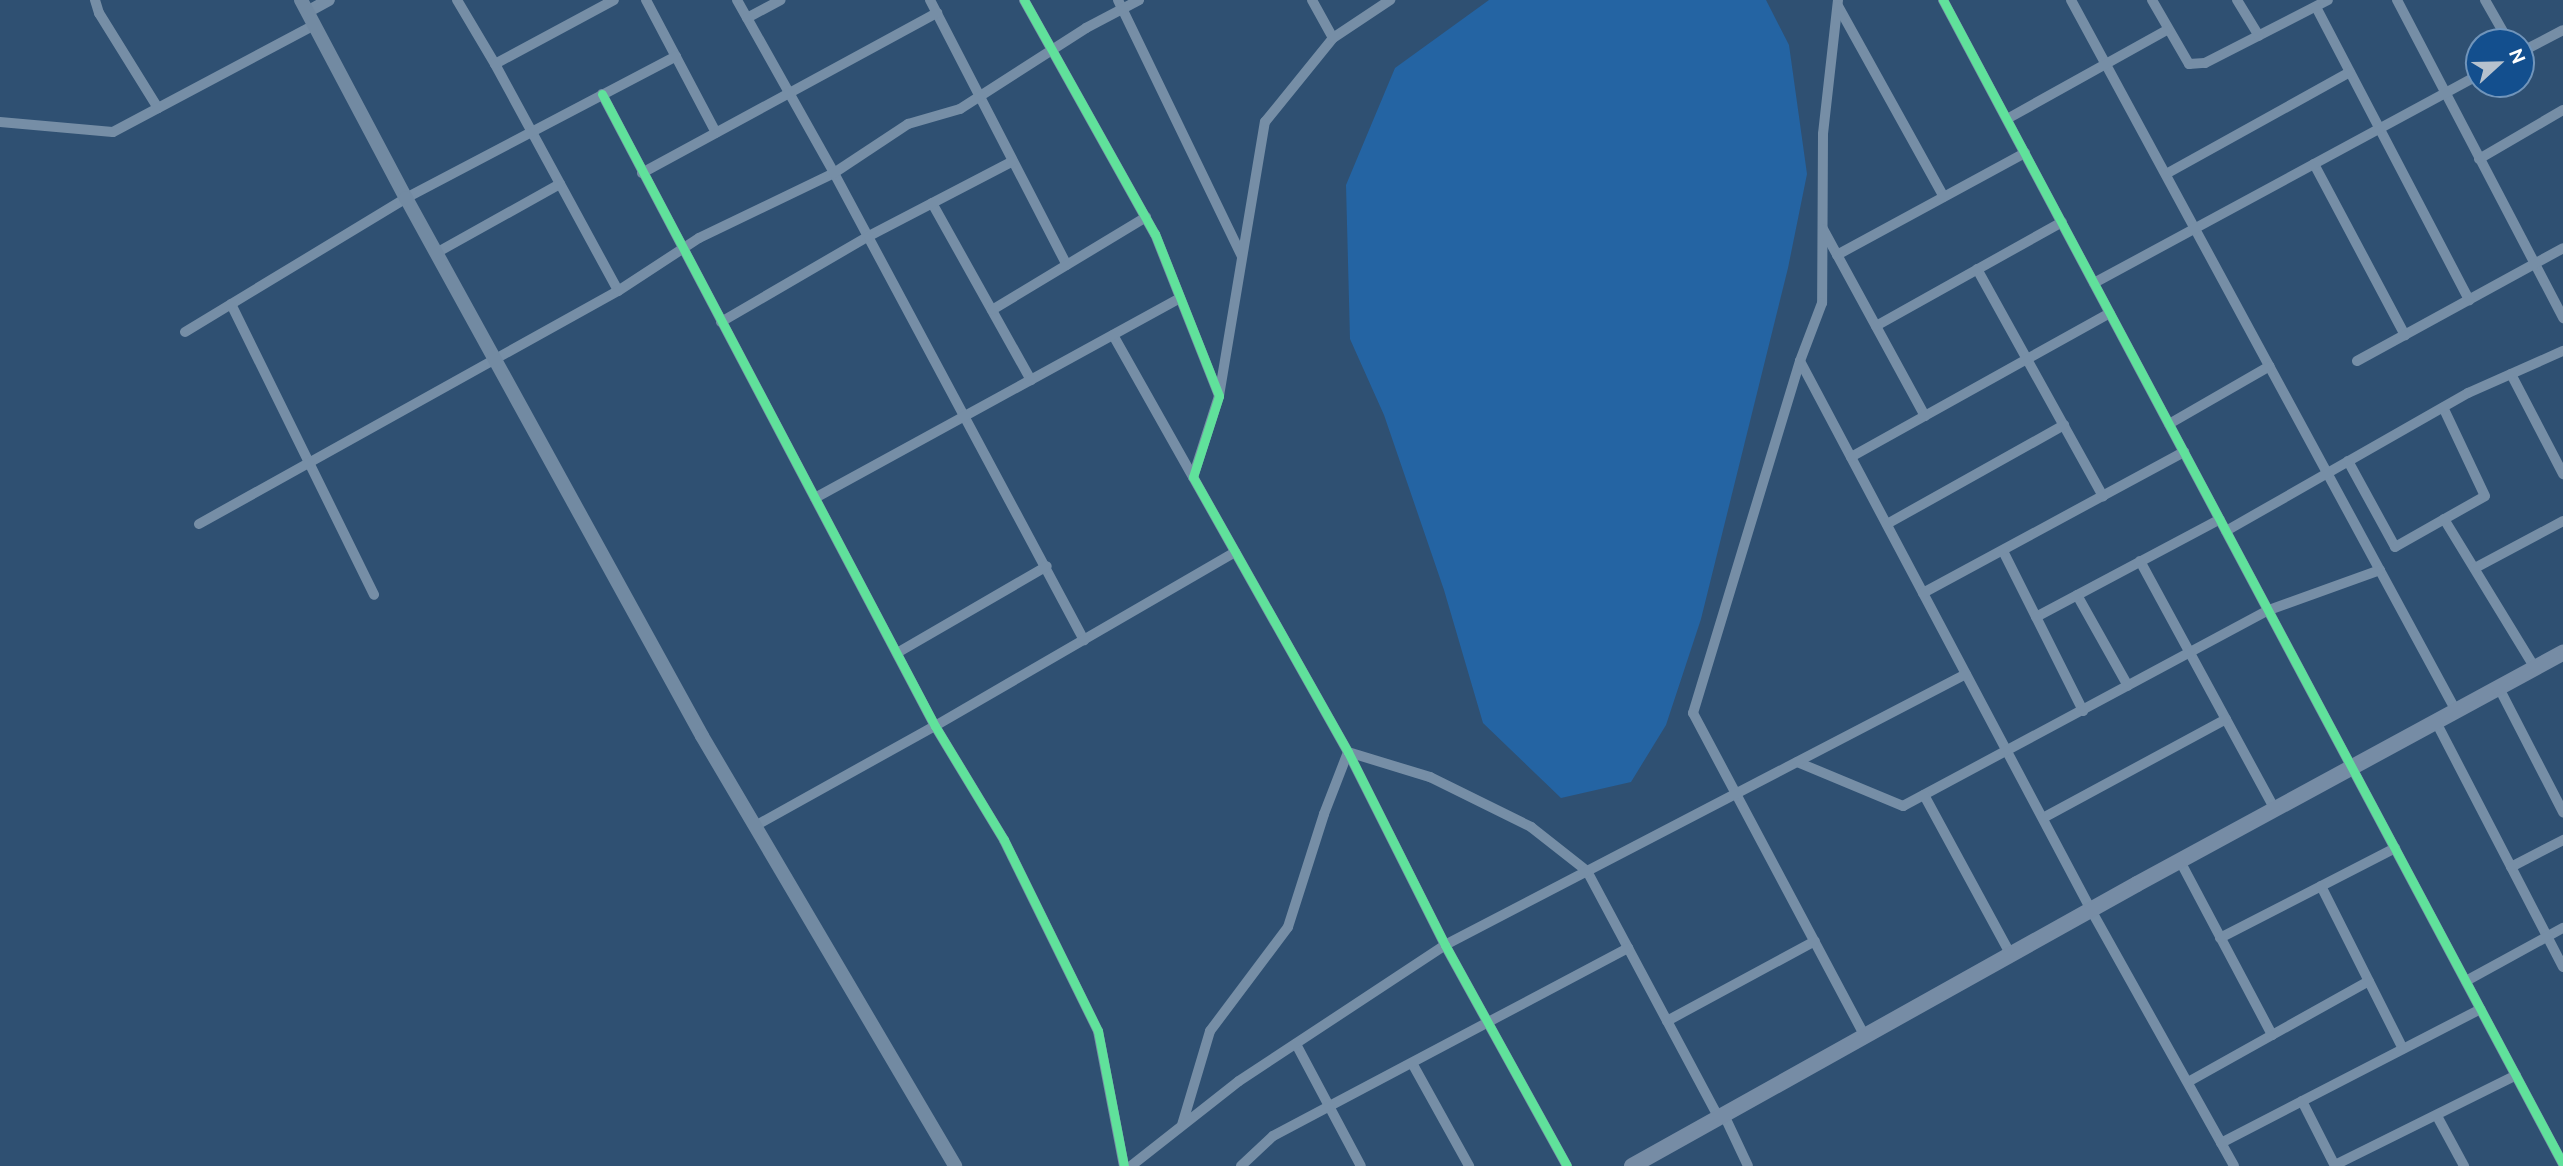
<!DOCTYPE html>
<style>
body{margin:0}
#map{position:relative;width:2563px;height:1166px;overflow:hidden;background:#2f5072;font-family:Ubuntu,sans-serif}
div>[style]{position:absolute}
.green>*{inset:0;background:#2464a3}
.minor>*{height:10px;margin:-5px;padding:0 5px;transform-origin:5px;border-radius:5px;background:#768ea6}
.tertiary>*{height:12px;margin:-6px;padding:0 6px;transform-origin:6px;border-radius:6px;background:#768ea6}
.secondary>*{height:14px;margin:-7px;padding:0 7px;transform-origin:7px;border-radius:7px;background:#728aa2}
.primary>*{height:16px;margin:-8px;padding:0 8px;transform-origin:8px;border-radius:8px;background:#768ca5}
.cycleway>*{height:9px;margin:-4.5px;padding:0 4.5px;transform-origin:4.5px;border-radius:4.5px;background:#60e19b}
span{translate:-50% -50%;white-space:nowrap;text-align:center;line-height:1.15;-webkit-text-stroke:6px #134f8e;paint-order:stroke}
.north{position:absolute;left:2465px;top:28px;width:70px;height:70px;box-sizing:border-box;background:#134f8e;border:2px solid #7195bb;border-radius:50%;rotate:68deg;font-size:19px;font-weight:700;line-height:28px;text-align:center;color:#fff}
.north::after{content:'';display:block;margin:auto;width:24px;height:32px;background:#b6c2ce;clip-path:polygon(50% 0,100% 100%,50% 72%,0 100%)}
</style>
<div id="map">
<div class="green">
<div style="clip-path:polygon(1489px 0,1766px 0,1789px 45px,1807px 174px,1788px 268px,1701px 619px,1666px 725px,1631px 782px,1561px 798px,1483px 723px,1444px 590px,1384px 415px,1350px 339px,1346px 185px,1395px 68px)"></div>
</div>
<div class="minor">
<div style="left:95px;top:0;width:14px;rotate:73deg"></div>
<div style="left:99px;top:13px;width:112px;rotate:58.2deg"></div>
<div style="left:457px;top:0;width:74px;rotate:59.3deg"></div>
<div style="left:495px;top:64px;width:258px;rotate:61.5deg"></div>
<div style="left:646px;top:0;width:150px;rotate:62.2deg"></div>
<div style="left:737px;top:0;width:198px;rotate:60.7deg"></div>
<div style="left:834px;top:173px;width:530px;rotate:61.84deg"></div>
<div style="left:930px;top:0;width:298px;rotate:62.7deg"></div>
<div style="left:1024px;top:0;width:268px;rotate:60.8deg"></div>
<div style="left:1155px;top:234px;width:174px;rotate:68.4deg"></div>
<div style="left:1219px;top:396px;width:85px;rotate:107.8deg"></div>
<div style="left:1193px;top:477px;width:316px;rotate:60.6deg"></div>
<div style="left:1348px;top:752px;width:216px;rotate:63.3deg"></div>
<div style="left:1445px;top:945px;width:252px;rotate:61.1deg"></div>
<div style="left:1118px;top:0;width:285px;rotate:64.2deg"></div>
<div style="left:1312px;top:0;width:43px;rotate:61.1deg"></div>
<div style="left:1838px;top:0;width:135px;rotate:96.4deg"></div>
<div style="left:1823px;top:134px;width:169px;rotate:90.3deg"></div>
<div style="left:1822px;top:303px;width:62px;rotate:110.8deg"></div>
<div style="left:1800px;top:361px;width:368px;rotate:106.9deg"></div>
<div style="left:1693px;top:713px;width:366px;rotate:62deg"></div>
<div style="left:1943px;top:0;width:1319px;rotate:61.96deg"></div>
<div style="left:2071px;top:0;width:809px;rotate:61.56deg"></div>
<div style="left:2152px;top:0;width:74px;rotate:60deg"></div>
<div style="left:2189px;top:64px;width:16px;rotate:-4deg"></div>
<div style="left:2205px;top:63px;width:138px;rotate:-27.1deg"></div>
<div style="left:2237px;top:0;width:42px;rotate:58.6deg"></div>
<div style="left:2397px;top:0;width:359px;rotate:62.4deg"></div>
<div style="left:2485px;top:0;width:48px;rotate:60.3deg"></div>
<div style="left:1838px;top:6px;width:218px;rotate:61deg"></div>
<div style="left:2316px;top:7px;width:331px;rotate:62.4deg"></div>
<div style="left:747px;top:18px;width:38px;rotate:-28deg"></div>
<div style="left:2521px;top:52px;width:47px;rotate:-27.6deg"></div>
<div style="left:495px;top:64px;width:135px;rotate:-28.3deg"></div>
<div style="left:602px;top:94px;width:714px;rotate:62.22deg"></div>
<div style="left:935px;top:726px;width:133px;rotate:58.8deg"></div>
<div style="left:1004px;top:840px;width:213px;rotate:63.8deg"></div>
<div style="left:1098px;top:1031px;width:137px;rotate:79.1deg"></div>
<div style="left:2007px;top:119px;width:183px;rotate:-29.1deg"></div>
<div style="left:0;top:122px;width:113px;rotate:5.1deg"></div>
<div style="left:113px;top:132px;width:228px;rotate:-28deg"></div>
<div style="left:2479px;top:159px;width:97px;rotate:-30.3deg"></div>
<div style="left:2314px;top:164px;width:194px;rotate:62deg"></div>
<div style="left:642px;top:173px;width:336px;rotate:-28.5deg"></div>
<div style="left:2166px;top:174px;width:210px;rotate:-29deg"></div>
<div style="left:932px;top:203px;width:203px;rotate:60.8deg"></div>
<div style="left:1823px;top:229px;width:213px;rotate:61.4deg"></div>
<div style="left:436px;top:253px;width:142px;rotate:-29.1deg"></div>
<div style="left:1837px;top:255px;width:214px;rotate:-28.5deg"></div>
<div style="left:1977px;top:269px;width:260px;rotate:61deg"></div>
<div style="left:2094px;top:283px;width:438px;rotate:-28.4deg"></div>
<div style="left:231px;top:304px;width:324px;rotate:63.8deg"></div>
<div style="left:992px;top:310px;width:180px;rotate:-31.1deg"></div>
<div style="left:721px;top:322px;width:171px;rotate:-30.2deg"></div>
<div style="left:869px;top:236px;width:162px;rotate:-27.5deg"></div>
<div style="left:1876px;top:326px;width:213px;rotate:-29.2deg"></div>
<div style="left:185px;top:332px;width:258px;rotate:-31.2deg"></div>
<div style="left:406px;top:198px;width:305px;rotate:-27.7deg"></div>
<div style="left:1113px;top:335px;width:163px;rotate:60.6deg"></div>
<div style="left:1800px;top:361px;width:621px;rotate:62.07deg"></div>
<div style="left:2091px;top:910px;width:293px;rotate:60.8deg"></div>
<div style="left:2357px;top:361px;width:235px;rotate:-28.7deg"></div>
<div style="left:2511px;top:374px;width:113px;rotate:62.5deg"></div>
<div style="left:1219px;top:396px;width:278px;rotate:-80.5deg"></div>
<div style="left:1265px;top:122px;width:108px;rotate:-51deg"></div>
<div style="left:1333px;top:38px;width:69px;rotate:-33.7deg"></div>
<div style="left:2169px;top:424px;width:116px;rotate:-29.9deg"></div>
<div style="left:1851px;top:457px;width:296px;rotate:-29.1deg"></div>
<div style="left:2348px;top:461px;width:98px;rotate:61.3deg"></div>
<div style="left:2395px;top:547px;width:103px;rotate:-29.5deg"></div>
<div style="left:2485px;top:496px;width:98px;rotate:-115.3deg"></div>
<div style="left:815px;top:498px;width:416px;rotate:-28.7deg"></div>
<div style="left:2444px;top:519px;width:175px;rotate:58.6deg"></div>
<div style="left:199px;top:524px;width:479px;rotate:-29.1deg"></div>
<div style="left:618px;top:291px;width:97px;rotate:-33.2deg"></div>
<div style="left:699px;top:238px;width:150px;rotate:-25.7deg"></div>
<div style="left:834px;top:173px;width:89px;rotate:-33.5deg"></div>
<div style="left:908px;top:124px;width:54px;rotate:-16.1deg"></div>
<div style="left:960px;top:109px;width:150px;rotate:-32.7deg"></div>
<div style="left:1086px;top:28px;width:60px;rotate:-27.8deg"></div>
<div style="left:1887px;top:524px;width:203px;rotate:-29.2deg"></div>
<div style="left:2226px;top:531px;width:279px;rotate:-29.7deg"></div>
<div style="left:2468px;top:393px;width:104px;rotate:-23.9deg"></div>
<div style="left:2003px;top:551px;width:179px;rotate:63.4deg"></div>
<div style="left:2140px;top:561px;width:283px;rotate:61.5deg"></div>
<div style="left:2475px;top:568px;width:100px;rotate:-28.1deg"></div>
<div style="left:1923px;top:593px;width:297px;rotate:-28.4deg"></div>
<div style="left:2077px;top:595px;width:104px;rotate:60.7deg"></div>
<div style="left:2036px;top:617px;width:208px;rotate:-28deg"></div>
<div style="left:897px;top:653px;width:173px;rotate:-30.1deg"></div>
<div style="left:2499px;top:688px;width:140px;rotate:62.7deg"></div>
<div style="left:2436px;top:722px;width:276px;rotate:62.6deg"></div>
<div style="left:1797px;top:762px;width:115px;rotate:22.5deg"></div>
<div style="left:1903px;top:806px;width:415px;rotate:-28.2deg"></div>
<div style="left:2269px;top:610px;width:118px;rotate:-19.8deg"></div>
<div style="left:1924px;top:795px;width:182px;rotate:61.5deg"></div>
<div style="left:2043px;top:818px;width:208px;rotate:-28.4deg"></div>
<div style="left:755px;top:826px;width:206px;rotate:-29.1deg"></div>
<div style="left:935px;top:726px;width:347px;rotate:-30.1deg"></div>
<div style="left:2180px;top:861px;width:197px;rotate:62.1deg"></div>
<div style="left:2511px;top:867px;width:59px;rotate:-27.4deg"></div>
<div style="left:2321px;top:886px;width:182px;rotate:63.3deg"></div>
<div style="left:2220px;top:938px;width:197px;rotate:-27.2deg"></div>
<div style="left:2466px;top:981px;width:111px;rotate:-28.7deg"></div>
<div style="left:1667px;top:1021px;width:168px;rotate:-28.4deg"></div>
<div style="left:1296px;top:1044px;width:138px;rotate:62deg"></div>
<div style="left:1412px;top:1063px;width:118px;rotate:61deg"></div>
<div style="left:2188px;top:1082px;width:207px;rotate:-29.2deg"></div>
<div style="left:2302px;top:1101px;width:73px;rotate:63.1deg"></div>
<div style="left:1724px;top:1115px;width:56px;rotate:64.8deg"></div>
<div style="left:2437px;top:1116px;width:57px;rotate:61.6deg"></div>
<div style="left:1182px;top:1125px;width:98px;rotate:-73.4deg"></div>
<div style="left:1210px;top:1031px;width:130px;rotate:-53.1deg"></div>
<div style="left:1288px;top:927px;width:119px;rotate:-72.3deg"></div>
<div style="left:1324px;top:814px;width:66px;rotate:-68.8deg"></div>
<div style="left:1348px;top:752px;width:86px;rotate:17deg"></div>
<div style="left:1430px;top:777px;width:113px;rotate:26.3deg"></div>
<div style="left:1531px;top:827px;width:71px;rotate:38.2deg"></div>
<div style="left:1587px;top:871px;width:280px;rotate:61.9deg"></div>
<div style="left:2221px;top:1143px;width:292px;rotate:-27.3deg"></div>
<div style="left:2335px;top:1165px;width:202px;rotate:-26.4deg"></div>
<div style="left:1131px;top:1166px;width:137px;rotate:-38.2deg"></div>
<div style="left:1239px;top:1081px;width:247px;rotate:-33.4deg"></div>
<div style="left:1445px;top:945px;width:587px;rotate:-27.48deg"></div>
<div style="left:1241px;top:1166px;width:44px;rotate:-43.2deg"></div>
<div style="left:1273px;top:1136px;width:402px;rotate:-27.9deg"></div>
</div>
<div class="tertiary">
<div style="left:307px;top:12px;width:25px;rotate:-29deg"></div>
</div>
<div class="secondary">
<div style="left:301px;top:0;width:224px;rotate:62.1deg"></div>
<div style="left:406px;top:198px;width:614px;rotate:61.18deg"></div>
<div style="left:702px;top:736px;width:499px;rotate:59.5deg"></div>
</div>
<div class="primary">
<div style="left:1632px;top:1166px;width:578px;rotate:-29.18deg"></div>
<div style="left:2137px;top:884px;width:485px;rotate:-28.5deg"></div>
</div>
<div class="cycleway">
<div style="left:1024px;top:0;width:268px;rotate:60.8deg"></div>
<div style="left:1155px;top:234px;width:174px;rotate:68.4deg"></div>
<div style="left:1219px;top:396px;width:85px;rotate:107.8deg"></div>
<div style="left:1193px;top:477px;width:316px;rotate:60.6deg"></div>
<div style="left:1348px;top:752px;width:216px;rotate:63.3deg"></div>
<div style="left:1445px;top:945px;width:252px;rotate:61.1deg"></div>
<div style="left:1943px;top:0;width:1319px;rotate:61.96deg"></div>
<div style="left:602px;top:94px;width:714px;rotate:62.22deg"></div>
<div style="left:935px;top:726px;width:133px;rotate:58.8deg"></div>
<div style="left:1004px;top:840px;width:213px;rotate:63.8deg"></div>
<div style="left:1098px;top:1031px;width:137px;rotate:79.1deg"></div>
</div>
<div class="north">N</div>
</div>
